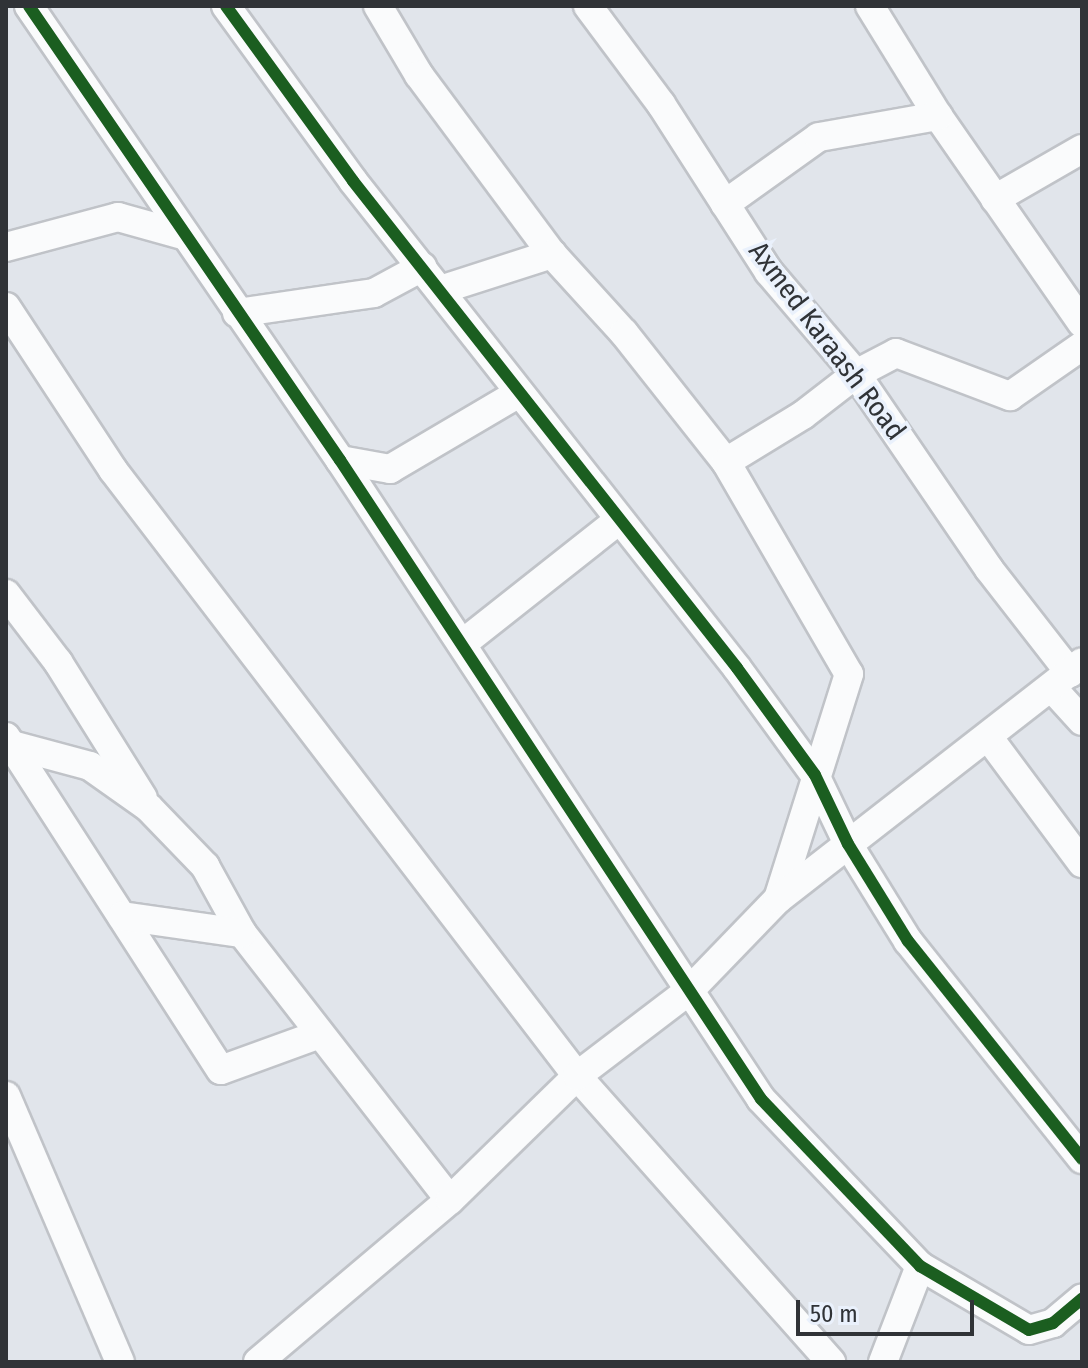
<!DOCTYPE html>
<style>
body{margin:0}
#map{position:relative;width:1088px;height:1368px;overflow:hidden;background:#e1e5eb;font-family:"Fira Sans Condensed",sans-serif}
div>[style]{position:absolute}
.roads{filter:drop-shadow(2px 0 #c0c3c8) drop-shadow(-2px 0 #c0c3c8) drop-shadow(0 2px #c0c3c8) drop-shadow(0 -2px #c0c3c8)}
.minor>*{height:28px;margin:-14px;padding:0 14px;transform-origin:14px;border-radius:14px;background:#fafbfc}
.cycleway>*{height:12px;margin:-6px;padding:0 6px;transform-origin:6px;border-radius:6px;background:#1b5e20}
span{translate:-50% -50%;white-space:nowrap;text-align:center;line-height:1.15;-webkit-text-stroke:7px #eaf1fc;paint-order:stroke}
.street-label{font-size:28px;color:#303337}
.frame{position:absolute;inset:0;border:8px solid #303337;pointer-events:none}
.scale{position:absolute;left:796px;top:1300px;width:178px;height:36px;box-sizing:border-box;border:4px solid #303337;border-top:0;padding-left:10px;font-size:24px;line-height:28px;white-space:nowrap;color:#303337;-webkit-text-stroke:6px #eaf1fc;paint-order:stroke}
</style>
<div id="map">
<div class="roads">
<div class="minor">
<div style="left:29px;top:6px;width:550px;rotate:55.59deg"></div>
<div style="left:340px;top:460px;width:765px;rotate:56.62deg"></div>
<div style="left:761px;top:1099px;width:231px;rotate:46.4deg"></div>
<div style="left:920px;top:1266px;width:126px;rotate:30.4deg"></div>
<div style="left:1029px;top:1330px;width:25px;rotate:-16deg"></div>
<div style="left:1053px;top:1323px;width:38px;rotate:-40deg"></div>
<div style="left:226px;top:6px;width:216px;rotate:54deg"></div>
<div style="left:353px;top:181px;width:620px;rotate:51.74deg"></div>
<div style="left:737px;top:668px;width:132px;rotate:53.9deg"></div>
<div style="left:815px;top:775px;width:76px;rotate:64.4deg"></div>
<div style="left:848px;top:844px;width:114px;rotate:58.3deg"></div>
<div style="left:908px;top:941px;width:279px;rotate:51.4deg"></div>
<div style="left:378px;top:6px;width:80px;rotate:59.3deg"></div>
<div style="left:419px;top:75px;width:223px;rotate:53.4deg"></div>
<div style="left:552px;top:254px;width:107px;rotate:47.7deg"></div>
<div style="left:624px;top:333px;width:164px;rotate:51.7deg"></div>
<div style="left:726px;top:462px;width:245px;rotate:59.9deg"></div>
<div style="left:849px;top:674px;width:236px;rotate:107.5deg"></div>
<div style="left:588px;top:6px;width:122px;rotate:53.3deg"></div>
<div style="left:661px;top:104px;width:200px;rotate:57.3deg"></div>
<div style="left:769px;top:272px;width:134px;rotate:49.5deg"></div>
<div style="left:856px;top:374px;width:236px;rotate:55.7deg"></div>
<div style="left:989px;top:569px;width:132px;rotate:52.1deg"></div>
<div style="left:870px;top:6px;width:129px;rotate:58.3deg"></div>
<div style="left:938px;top:116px;width:252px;rotate:55.2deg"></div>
<div style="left:995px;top:199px;width:100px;rotate:-29.9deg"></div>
<div style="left:725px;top:204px;width:115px;rotate:-35.5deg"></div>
<div style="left:819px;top:137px;width:121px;rotate:-10deg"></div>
<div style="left:6px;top:247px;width:116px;rotate:-15deg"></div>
<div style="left:118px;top:217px;width:67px;rotate:15.5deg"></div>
<div style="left:440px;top:290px;width:118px;rotate:-17.8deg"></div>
<div style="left:6px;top:307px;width:195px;rotate:56.7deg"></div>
<div style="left:113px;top:470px;width:763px;rotate:52.56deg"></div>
<div style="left:577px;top:1076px;width:383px;rotate:48.4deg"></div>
<div style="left:237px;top:313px;width:138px;rotate:-8.3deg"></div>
<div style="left:374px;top:293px;width:55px;rotate:-28.4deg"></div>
<div style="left:340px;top:460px;width:51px;rotate:10.2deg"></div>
<div style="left:390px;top:469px;width:150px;rotate:-30.5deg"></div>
<div style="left:726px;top:462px;width:90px;rotate:-31.4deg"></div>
<div style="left:803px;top:415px;width:67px;rotate:-37.7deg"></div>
<div style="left:856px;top:374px;width:45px;rotate:-27.7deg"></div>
<div style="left:896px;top:353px;width:122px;rotate:20.7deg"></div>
<div style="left:1010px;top:396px;width:88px;rotate:-34.8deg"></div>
<div style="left:6px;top:594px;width:86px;rotate:52.6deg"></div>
<div style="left:58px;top:662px;width:160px;rotate:58deg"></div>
<div style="left:462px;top:644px;width:200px;rotate:-38.3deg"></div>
<div style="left:1053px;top:689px;width:43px;rotate:47.8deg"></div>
<div style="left:6px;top:737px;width:396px;rotate:57.2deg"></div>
<div style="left:221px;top:1070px;width:105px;rotate:-20deg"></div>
<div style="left:989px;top:738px;width:156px;rotate:53.4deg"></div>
<div style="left:12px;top:745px;width:81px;rotate:15.1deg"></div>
<div style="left:90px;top:766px;width:72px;rotate:35.4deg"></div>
<div style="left:149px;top:808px;width:81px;rotate:46deg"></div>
<div style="left:205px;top:866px;width:77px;rotate:61.1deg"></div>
<div style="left:242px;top:933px;width:338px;rotate:52.1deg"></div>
<div style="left:122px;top:916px;width:121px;rotate:8.1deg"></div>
<div style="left:6px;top:1096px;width:289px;rotate:66.8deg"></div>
<div style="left:258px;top:1362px;width:251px;rotate:-40.2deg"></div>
<div style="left:450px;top:1200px;width:177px;rotate:-44.3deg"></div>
<div style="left:577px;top:1076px;width:143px;rotate:-37.3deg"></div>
<div style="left:691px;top:989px;width:125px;rotate:-46deg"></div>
<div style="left:778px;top:899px;width:385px;rotate:-37.9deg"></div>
<div style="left:883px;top:1362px;width:103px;rotate:-68.9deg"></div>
</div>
</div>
<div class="cycleway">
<div style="left:29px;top:6px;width:550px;rotate:55.59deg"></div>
<div style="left:340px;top:460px;width:765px;rotate:56.62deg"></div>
<div style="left:761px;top:1099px;width:231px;rotate:46.4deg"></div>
<div style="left:920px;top:1266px;width:126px;rotate:30.4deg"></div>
<div style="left:1029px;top:1330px;width:25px;rotate:-16deg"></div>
<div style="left:1053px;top:1323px;width:38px;rotate:-40deg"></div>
<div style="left:226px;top:6px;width:216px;rotate:54deg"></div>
<div style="left:353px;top:181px;width:620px;rotate:51.74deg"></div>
<div style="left:737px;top:668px;width:132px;rotate:53.9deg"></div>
<div style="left:815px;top:775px;width:76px;rotate:64.4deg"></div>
<div style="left:848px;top:844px;width:114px;rotate:58.3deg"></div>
<div style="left:908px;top:941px;width:279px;rotate:51.4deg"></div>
</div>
<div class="street-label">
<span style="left:827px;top:341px;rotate:53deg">Axmed Karaash Road</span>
</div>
<div class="frame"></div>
<div class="scale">50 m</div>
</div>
